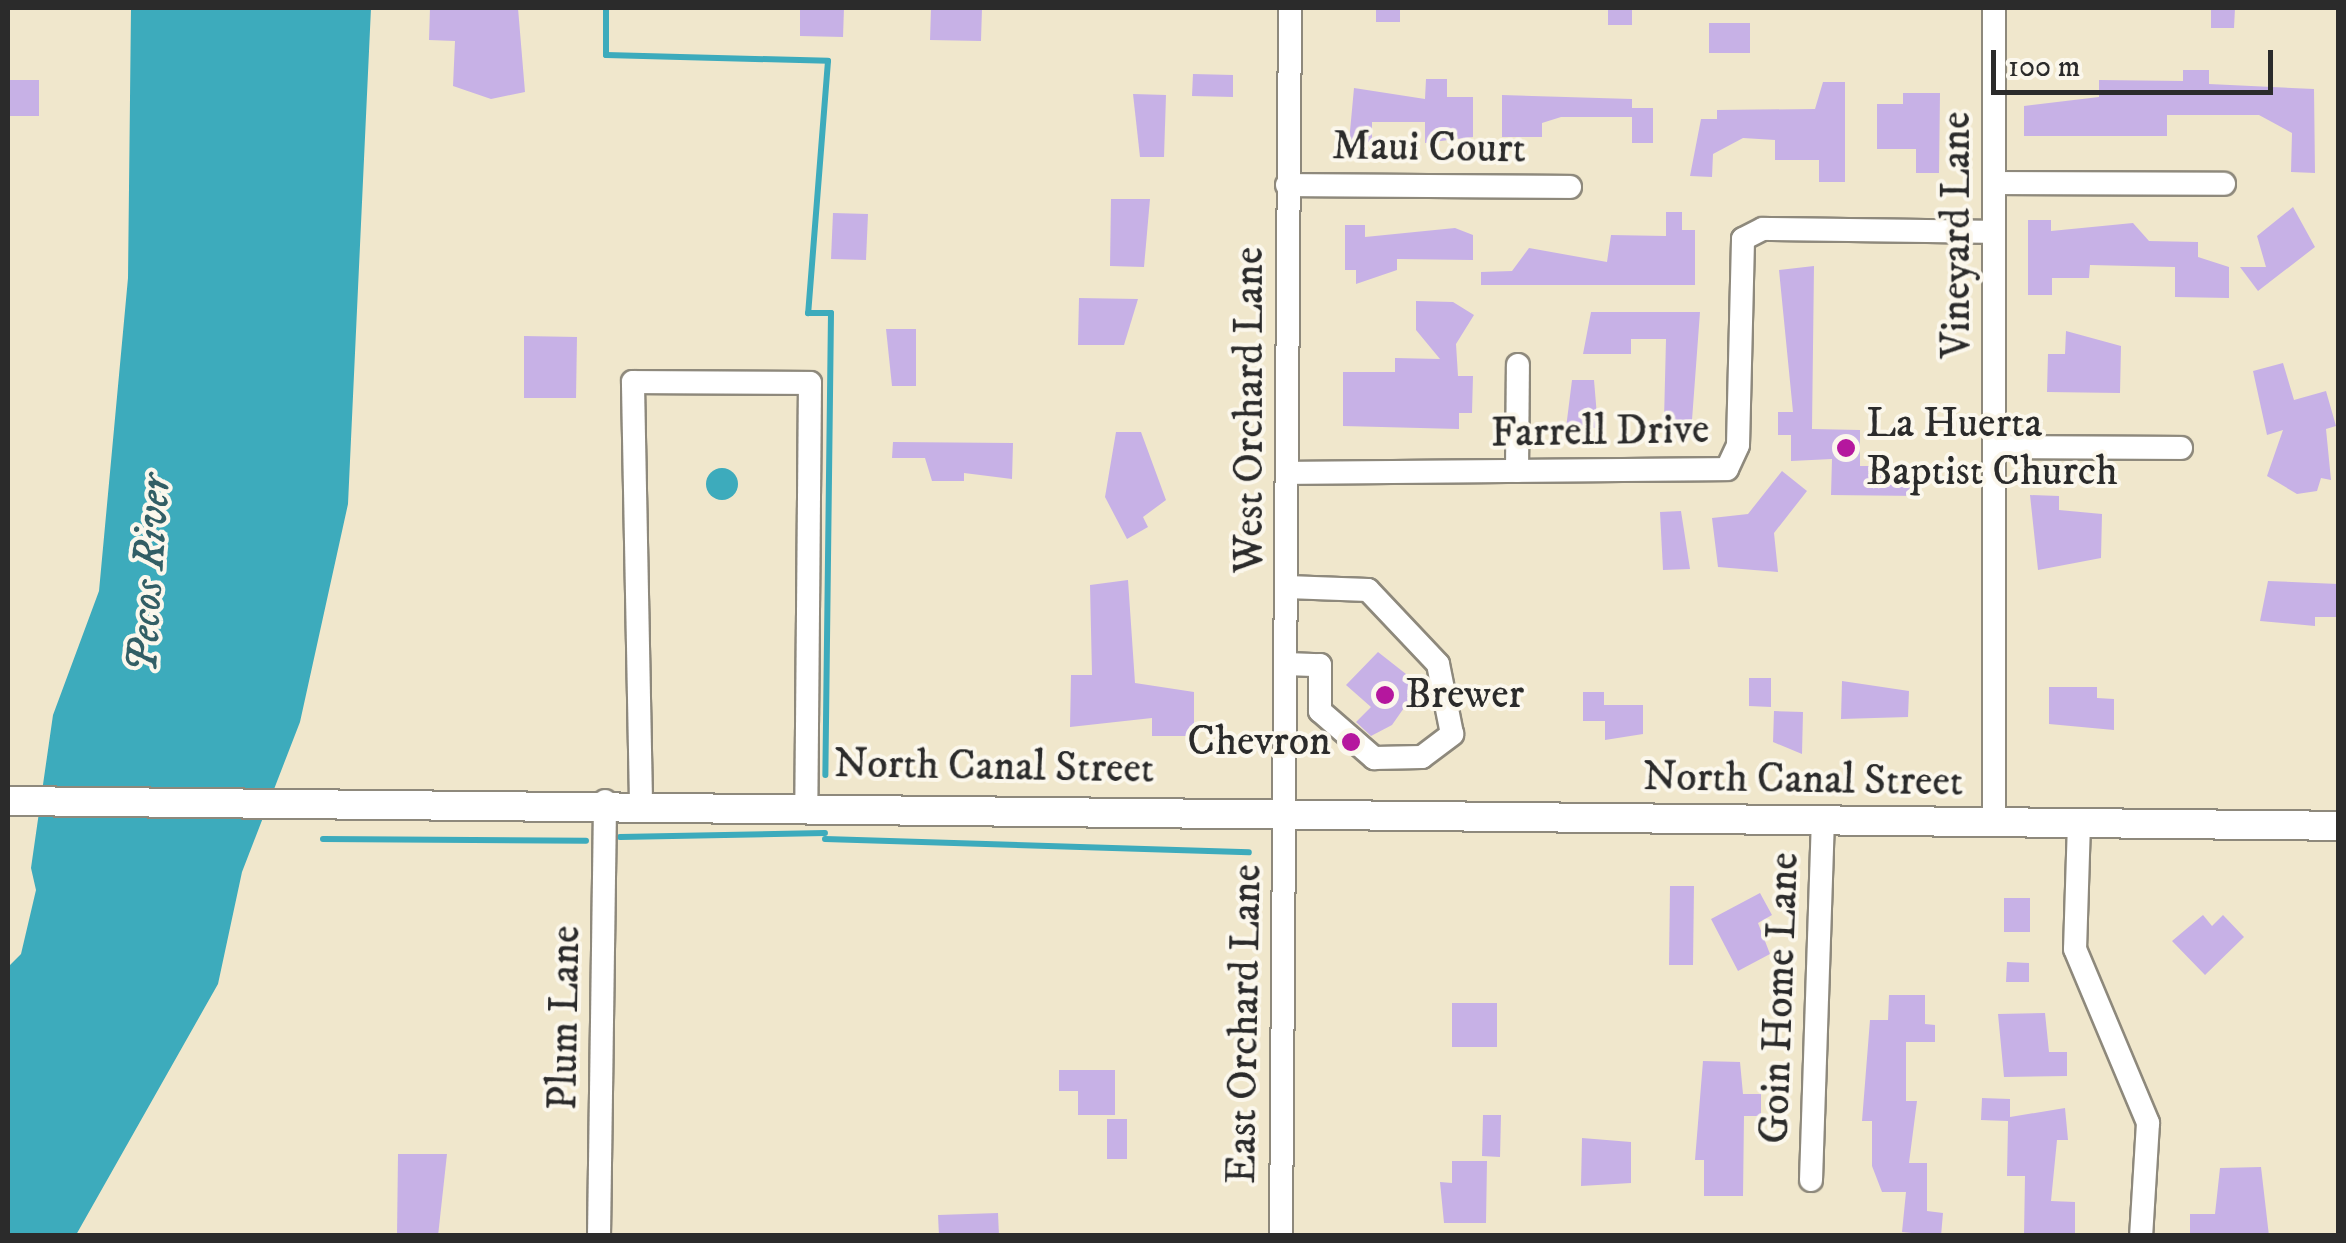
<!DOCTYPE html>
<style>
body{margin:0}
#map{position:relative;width:2346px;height:1243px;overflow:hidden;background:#f0e7cc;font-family:"IM FELL DW Pica",serif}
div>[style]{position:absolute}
.water>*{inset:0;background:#3dabbc}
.round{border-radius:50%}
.stream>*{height:6px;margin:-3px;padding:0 3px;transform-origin:3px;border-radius:3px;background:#3dabbc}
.building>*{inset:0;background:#c7b1e6}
.roads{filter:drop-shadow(2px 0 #8e897c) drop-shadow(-2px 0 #8e897c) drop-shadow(0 2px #8e897c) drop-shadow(0 -2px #8e897c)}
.minor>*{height:22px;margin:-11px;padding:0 11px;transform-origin:11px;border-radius:11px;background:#fff}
.major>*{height:28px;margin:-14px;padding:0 14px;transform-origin:14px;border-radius:14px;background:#fff}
.dots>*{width:28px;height:28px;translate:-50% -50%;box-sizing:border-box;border:5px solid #fbf7ec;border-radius:50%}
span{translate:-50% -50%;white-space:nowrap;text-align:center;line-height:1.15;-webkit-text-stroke:8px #fbf7ec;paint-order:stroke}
.street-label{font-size:42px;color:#2b2b2b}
.poi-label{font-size:42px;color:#2b2b2b}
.left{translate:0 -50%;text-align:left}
.right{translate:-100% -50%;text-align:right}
.water-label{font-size:45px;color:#325e65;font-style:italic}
.frame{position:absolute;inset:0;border:10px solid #2b2b2b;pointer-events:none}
.scale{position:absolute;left:1991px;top:50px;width:282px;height:45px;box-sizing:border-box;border:5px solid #2b2b2b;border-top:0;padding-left:12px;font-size:30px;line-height:35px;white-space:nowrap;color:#2b2b2b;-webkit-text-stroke:8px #fbf7ec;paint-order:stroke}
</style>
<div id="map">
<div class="water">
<div style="clip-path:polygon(131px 8px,371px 8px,348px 504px,300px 722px,242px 872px,218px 984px,76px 1235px,8px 1236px,8px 967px,21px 954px,36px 890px,31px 868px,53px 715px,99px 591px,128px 278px)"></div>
<div class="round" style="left:706px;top:468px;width:32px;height:32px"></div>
</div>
<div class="stream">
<div style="left:606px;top:8px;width:47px;rotate:90deg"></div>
<div style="left:606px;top:55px;width:222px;rotate:1.5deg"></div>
<div style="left:828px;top:61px;width:253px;rotate:94.5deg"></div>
<div style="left:808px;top:313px;width:23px"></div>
<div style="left:831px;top:313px;width:462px;rotate:90.7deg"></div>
<div style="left:620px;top:837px;width:205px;rotate:-1.1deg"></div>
<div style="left:323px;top:839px;width:263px;rotate:0.4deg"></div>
<div style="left:825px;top:839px;width:424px;rotate:1.8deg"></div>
</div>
<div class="building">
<div style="clip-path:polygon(430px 8px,518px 8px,525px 92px,491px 99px,453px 86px,455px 41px,429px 40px)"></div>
<div style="clip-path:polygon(800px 8px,844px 8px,843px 37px,800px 36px)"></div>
<div style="clip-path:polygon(931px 8px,982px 8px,981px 41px,930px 40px)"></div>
<div style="clip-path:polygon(1376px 8px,1400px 8px,1400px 22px,1376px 22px)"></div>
<div style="clip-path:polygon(1608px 8px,1632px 8px,1632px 25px,1608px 25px)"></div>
<div style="clip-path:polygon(2211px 8px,2235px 8px,2234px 28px,2211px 28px)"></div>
<div style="clip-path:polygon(1709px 23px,1750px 23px,1750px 53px,1709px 53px)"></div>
<div style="clip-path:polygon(2183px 70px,2209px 70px,2209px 84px,2314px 89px,2315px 173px,2291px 172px,2292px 133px,2259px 115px,2167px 115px,2167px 136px,2024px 136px,2024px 106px,2099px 97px,2099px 80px,2183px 81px)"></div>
<div style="clip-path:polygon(1193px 74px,1233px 75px,1233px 97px,1192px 96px)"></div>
<div style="clip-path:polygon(1426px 79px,1447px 79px,1447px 97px,1473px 97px,1473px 137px,1425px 143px,1425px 122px,1372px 122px,1372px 142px,1349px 142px,1354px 88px,1425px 99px)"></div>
<div style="clip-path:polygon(8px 80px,39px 80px,39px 116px,8px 116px)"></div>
<div style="clip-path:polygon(1823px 82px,1845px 82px,1845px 182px,1819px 182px,1819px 160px,1775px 160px,1775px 140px,1743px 138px,1713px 154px,1712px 177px,1690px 176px,1701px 119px,1717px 119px,1717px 110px,1815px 109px)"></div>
<div style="clip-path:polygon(1903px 93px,1940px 93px,1939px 173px,1916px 173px,1916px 149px,1877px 149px,1877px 104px,1903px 104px)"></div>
<div style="clip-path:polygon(1133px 94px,1166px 95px,1164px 157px,1140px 157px)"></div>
<div style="clip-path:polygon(1502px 95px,1632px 99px,1632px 117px,1561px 117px,1542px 123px,1542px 137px,1502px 137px)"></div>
<div style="clip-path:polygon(1632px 108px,1653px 108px,1653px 143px,1632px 143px)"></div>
<div style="clip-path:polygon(1111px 199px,1150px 199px,1144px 267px,1110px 266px)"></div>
<div style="clip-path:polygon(2293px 207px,2315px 247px,2258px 291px,2240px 267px,2266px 267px,2257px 236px)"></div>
<div style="clip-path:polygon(1666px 212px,1682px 212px,1682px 230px,1695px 230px,1695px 285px,1481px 285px,1481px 272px,1512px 271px,1529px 248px,1607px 262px,1611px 235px,1666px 236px)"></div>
<div style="clip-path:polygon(833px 213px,868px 214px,866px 260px,831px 259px)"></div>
<div style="clip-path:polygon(2028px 220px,2051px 220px,2051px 231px,2133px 223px,2149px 241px,2198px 242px,2198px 257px,2229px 267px,2229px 298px,2175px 297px,2175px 267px,2090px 265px,2089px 278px,2052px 278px,2052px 295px,2028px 295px)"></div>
<div style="clip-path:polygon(1345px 225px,1365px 225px,1365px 237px,1455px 228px,1473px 235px,1473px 260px,1397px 259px,1397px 270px,1356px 284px,1356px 270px,1345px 270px)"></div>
<div style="clip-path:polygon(1814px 266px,1812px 429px,1860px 430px,1860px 466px,1920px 466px,1919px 496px,1831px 495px,1832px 459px,1791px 461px,1791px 435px,1778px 435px,1778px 412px,1793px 412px,1779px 270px)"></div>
<div style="clip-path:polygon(1079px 298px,1138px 299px,1124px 345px,1078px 345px)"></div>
<div style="clip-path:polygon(1416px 301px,1453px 302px,1474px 315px,1456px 344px,1458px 376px,1473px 376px,1472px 413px,1459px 413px,1459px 429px,1343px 426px,1343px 372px,1395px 372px,1395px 358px,1440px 359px,1416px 330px)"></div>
<div style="clip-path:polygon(1591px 312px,1700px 312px,1692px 420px,1664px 420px,1666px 339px,1631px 339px,1631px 354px,1583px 354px)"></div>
<div style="clip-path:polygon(886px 329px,916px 329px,916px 386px,892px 386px)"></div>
<div style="clip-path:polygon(2066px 331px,2121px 346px,2120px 393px,2047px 392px,2048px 354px,2065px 354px)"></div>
<div style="clip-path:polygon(524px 336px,577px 337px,576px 398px,524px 398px)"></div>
<div style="clip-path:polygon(2283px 363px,2294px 400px,2326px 391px,2336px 426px,2326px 429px,2331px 480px,2321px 478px,2317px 491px,2297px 494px,2267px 476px,2283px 430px,2267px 435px,2253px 371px)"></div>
<div style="clip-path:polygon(1572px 380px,1594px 380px,1598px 428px,1566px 428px)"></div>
<div style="clip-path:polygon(1116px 432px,1141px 432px,1166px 500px,1143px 517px,1148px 527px,1127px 539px,1105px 497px)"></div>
<div style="clip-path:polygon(893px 442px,1013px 443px,1012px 479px,964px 473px,964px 481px,932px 481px,925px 458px,892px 458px)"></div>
<div style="clip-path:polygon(1782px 471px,1807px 491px,1774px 533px,1778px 572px,1718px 567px,1712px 518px,1748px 514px)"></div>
<div style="clip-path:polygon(2030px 495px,2059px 496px,2059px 510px,2102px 514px,2101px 558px,2038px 570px)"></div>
<div style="clip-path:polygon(1681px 511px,1690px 569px,1663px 570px,1660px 512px)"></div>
<div style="clip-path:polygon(1128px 580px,1135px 683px,1194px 692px,1194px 736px,1152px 736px,1152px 718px,1070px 727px,1071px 675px,1092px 675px,1090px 585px)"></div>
<div style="clip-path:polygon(2268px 581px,2338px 584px,2338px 617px,2315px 617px,2315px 626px,2260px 621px)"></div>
<div style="clip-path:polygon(1378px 652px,1420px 685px,1392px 725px,1371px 736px,1356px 722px,1371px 707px,1346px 685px)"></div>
<div style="clip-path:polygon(1749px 678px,1771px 678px,1771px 707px,1749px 706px)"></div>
<div style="clip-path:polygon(1842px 681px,1909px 691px,1908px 717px,1841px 719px)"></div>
<div style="clip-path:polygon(2049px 687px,2097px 687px,2097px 698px,2114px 699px,2114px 730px,2049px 724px)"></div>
<div style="clip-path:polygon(1583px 692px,1604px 692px,1604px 705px,1643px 705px,1643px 734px,1605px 740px,1605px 721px,1583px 721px)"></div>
<div style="clip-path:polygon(1774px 711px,1803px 712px,1802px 754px,1773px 742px)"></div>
<div style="clip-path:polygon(1670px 886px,1694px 886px,1693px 965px,1669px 965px)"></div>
<div style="clip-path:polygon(1760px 893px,1772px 915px,1758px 923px,1770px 954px,1738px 971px,1711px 919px)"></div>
<div style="clip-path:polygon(2004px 898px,2030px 898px,2030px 932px,2004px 932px)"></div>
<div style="clip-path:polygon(2203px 915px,2212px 926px,2223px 915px,2244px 937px,2205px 975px,2172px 941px)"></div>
<div style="clip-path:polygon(2007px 962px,2029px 963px,2029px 982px,2006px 982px)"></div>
<div style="clip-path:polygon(1889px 995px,1925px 995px,1925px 1024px,1935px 1025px,1935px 1042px,1906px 1042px,1906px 1101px,1917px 1101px,1909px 1163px,1927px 1163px,1927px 1211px,1943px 1213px,1941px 1236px,1902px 1232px,1906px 1192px,1882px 1192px,1872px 1166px,1872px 1121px,1862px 1121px,1870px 1020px,1888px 1020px)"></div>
<div style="clip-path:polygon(1452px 1003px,1497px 1003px,1497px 1047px,1452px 1047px)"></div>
<div style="clip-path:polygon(2045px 1013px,2049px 1052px,2067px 1052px,2067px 1076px,2004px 1077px,1998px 1014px)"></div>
<div style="clip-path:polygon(1703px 1061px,1740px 1062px,1743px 1094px,1761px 1094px,1761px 1116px,1744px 1116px,1743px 1196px,1704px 1196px,1704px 1160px,1695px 1160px)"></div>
<div style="clip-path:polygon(1059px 1070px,1115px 1070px,1115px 1115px,1078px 1115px,1078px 1091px,1059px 1091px)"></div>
<div style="clip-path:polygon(1982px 1098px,2010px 1099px,2010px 1117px,2065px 1108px,2068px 1140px,2057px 1140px,2051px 1201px,2075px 1202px,2075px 1236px,2024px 1235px,2025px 1176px,2007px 1176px,2008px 1121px,1981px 1120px)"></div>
<div style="clip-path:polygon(1483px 1115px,1501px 1115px,1500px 1157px,1482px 1156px)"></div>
<div style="clip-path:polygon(1107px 1119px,1127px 1119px,1127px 1159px,1107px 1159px)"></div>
<div style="clip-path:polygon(1582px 1138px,1631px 1142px,1631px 1183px,1581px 1186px)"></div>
<div style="clip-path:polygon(398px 1154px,447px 1154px,438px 1236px,397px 1236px)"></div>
<div style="clip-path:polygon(1452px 1161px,1487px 1161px,1486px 1223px,1444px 1223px,1440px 1182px,1452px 1183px)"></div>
<div style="clip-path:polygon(2261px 1167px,2269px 1236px,2190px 1236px,2190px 1214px,2215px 1214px,2220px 1168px)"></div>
<div style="clip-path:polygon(998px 1213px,999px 1236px,939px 1236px,938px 1215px)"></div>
</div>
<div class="roads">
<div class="minor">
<div style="left:1994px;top:8px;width:814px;rotate:90deg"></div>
<div style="left:1994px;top:183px;width:230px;rotate:0.2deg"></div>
<div style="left:1287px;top:185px;width:283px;rotate:0.4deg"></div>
<div style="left:1996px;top:447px;width:185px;rotate:0.3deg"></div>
<div style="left:1517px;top:471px;width:106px;rotate:-89.5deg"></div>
<div style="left:1288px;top:473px;width:439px;rotate:-0.5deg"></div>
<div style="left:1727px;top:469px;width:26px;rotate:-65deg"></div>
<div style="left:1738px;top:445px;width:206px;rotate:-88.6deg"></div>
<div style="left:1743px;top:239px;width:22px;rotate:-27deg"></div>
<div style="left:1763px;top:229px;width:230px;rotate:0.7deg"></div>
<div style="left:1286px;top:664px;width:34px;rotate:2deg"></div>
<div style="left:1320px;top:665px;width:46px;rotate:90deg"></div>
<div style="left:1320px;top:711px;width:72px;rotate:41deg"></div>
<div style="left:1374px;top:758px;width:48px;rotate:-1.2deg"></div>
<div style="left:1422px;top:757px;width:38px;rotate:-37deg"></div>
<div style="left:1452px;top:734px;width:71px;rotate:-101.3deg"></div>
<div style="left:1438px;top:664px;width:102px;rotate:-133.4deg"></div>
<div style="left:1368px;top:590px;width:81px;rotate:-177.9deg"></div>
<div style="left:641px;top:802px;width:420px;rotate:-91.1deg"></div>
<div style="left:633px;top:382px;width:177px;rotate:0.3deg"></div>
<div style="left:810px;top:383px;width:421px;rotate:90.5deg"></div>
<div style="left:2079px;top:823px;width:126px;rotate:91.8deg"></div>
<div style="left:2075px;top:949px;width:189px;rotate:67.2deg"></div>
<div style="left:2148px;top:1123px;width:113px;rotate:93.5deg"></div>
<div style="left:1811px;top:1180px;width:360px;rotate:-88.1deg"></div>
<div style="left:599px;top:1236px;width:435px;rotate:-89.2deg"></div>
<div style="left:1281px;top:1236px;width:1228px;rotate:-89.58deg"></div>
</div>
<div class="major">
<div style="left:8px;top:801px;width:2330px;rotate:0.61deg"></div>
</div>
</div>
<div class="dots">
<div style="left:1846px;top:448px;background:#b5179e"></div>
<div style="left:1385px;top:695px;background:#b5179e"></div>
<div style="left:1351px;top:742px;background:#b5179e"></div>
</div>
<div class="street-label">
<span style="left:1429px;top:148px;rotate:1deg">Maui Court</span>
<span style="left:1957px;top:235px;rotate:-90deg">Vineyard Lane</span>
<span style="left:1250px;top:410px;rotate:-90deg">West Orchard Lane</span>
<span style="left:1600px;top:432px;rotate:-1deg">Farrell Drive</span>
<span style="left:994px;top:767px;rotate:1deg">North Canal Street</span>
<span style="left:1803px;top:780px;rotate:1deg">North Canal Street</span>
<span style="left:1780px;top:998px;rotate:-88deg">Goin Home Lane</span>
<span style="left:565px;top:1018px;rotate:-89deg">Plum Lane</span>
<span style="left:1245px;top:1024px;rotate:-89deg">East Orchard Lane</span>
</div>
<div class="poi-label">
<span class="left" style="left:1866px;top:448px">La Huerta<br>Baptist Church</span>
<span class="left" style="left:1405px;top:695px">Brewer</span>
<span class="right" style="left:1331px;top:742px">Chevron</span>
</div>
<div class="water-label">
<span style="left:150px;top:574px;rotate:-86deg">Pecos River</span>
</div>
<div class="frame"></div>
<div class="scale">100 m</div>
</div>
